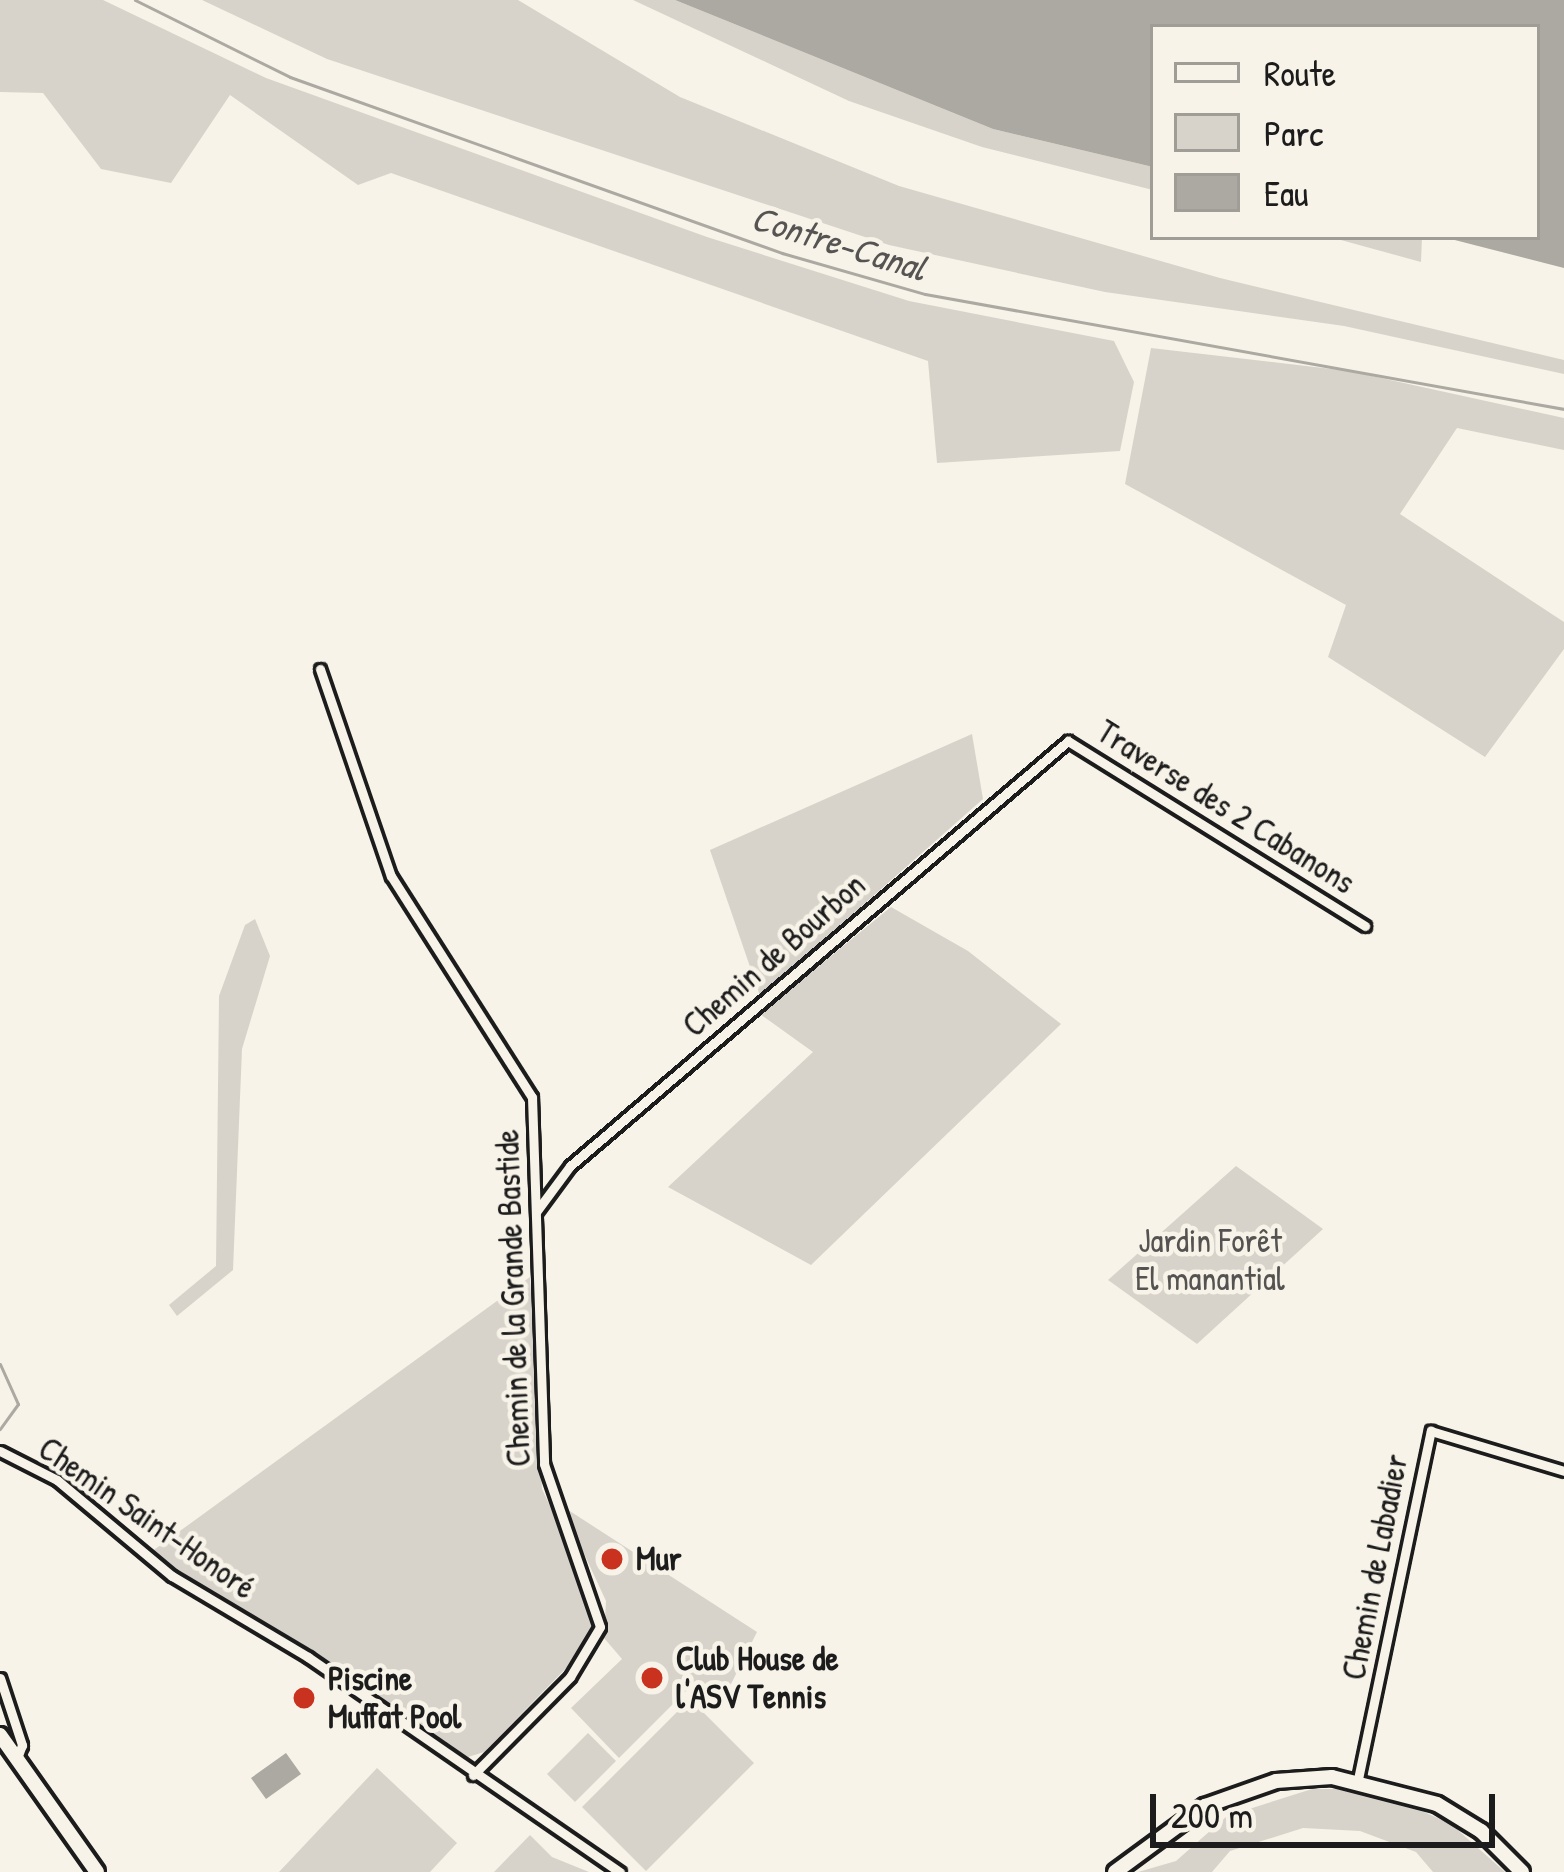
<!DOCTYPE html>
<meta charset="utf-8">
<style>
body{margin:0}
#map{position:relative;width:1564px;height:1872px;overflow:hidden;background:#f7f3e8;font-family:"Patrick Hand",sans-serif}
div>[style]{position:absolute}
.green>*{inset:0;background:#d7d3cb}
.water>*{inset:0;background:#aca9a2}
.stream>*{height:3px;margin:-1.5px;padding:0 1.5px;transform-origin:1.5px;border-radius:1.5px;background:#aca9a2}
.roads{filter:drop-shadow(3px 0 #1c1c1c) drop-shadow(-3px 0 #1c1c1c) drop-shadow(0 3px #1c1c1c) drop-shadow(0 -3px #1c1c1c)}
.street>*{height:9px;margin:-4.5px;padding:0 4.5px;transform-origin:4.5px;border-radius:4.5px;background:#f7f3e8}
.secondary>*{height:14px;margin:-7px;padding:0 7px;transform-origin:7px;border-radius:7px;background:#f7f3e8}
.dots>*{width:33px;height:33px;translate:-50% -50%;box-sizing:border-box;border:6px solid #f7f3e8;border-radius:50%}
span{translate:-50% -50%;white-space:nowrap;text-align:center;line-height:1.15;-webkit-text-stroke:9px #f7f3e8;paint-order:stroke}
.street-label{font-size:33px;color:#1c1c1c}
.park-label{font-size:33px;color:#545351}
.poi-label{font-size:33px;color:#1c1c1c;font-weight:700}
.left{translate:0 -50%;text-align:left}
.water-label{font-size:36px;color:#565452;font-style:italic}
.legend{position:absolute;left:1150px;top:24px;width:390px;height:216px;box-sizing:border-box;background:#f7f3e8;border:3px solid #9f9d96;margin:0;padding:15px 21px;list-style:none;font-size:36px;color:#1c1c1c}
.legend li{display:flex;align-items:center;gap:24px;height:60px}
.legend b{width:60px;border:3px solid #9f9d96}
.scale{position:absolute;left:1150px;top:1794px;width:345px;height:54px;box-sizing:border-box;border:6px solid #1c1c1c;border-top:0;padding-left:15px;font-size:36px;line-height:42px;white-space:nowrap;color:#1c1c1c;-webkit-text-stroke:9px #f7f3e8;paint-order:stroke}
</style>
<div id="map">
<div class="green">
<div style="clip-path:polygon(0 0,103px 0,266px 78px,707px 237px,909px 301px,1114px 341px,1134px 382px,1120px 451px,937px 463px,928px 361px,391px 173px,358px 185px,230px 95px,171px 183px,101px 169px,43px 93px,0 92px)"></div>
<div style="clip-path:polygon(202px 0,518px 0,680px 97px,899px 186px,1220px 278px,1564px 360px,1564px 374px,1344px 326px,1105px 292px,889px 245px,327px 59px)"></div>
<div style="clip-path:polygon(633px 0,675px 0,993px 129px,1153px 167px,1153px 190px,982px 147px,849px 101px)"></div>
<div style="clip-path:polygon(1330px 237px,1422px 237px,1421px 262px)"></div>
<div style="clip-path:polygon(1151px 348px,1349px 371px,1564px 418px,1564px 450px,1457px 428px,1400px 514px,1564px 622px,1564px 649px,1485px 757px,1328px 657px,1346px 605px,1125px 484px)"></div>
<div style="clip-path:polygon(972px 734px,983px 799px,760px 996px,710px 850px)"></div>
<div style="clip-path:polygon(891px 907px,968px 951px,1061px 1024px,811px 1265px,668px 1187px,813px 1052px,760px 1014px)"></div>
<div style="clip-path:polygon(255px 919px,270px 956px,242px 1049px,233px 1270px,177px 1316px,169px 1305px,216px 1266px,219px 996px,245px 925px)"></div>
<div style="clip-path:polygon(1236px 1166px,1323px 1229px,1197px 1344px,1108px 1280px)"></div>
<div style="clip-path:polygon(530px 1277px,542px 1489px,588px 1587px,592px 1625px,576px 1658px,484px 1752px,465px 1758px,151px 1552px)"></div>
<div style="clip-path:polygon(562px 1506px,757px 1632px,718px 1710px,689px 1688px,619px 1758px,571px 1708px,622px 1659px,604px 1638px,606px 1601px)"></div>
<div style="clip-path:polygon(690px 1699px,754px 1763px,646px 1871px,582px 1807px)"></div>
<div style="clip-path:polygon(588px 1733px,616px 1761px,575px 1802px,547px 1774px)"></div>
<div style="clip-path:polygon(377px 1768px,457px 1843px,430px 1872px,279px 1872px)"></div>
<div style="clip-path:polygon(1312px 1789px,1373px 1789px,1451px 1824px,1505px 1872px,1433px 1872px,1416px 1852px,1360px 1831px,1303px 1828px,1230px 1851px,1212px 1872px,1138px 1872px,1176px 1861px,1227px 1816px)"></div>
<div style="clip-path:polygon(530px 1835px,552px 1857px,589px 1872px,494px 1872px)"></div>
</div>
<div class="water">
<div style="clip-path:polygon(675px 0,1564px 0,1564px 268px,1443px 237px,1537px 237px,1537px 27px,1153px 27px,1153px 167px,993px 129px)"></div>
<div style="clip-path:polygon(286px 1753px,301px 1774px,266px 1799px,251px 1778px)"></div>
</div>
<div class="stream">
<div style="left:135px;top:0;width:173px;rotate:26.4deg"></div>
<div style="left:290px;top:77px;width:523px;rotate:19.68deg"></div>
<div style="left:782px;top:253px;width:149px;rotate:16deg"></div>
<div style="left:925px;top:294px;width:649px;rotate:10.2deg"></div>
<div style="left:0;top:1364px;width:44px;rotate:65.8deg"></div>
<div style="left:18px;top:1404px;width:31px;rotate:126deg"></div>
</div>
<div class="roads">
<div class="street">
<div style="left:320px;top:669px;width:219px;rotate:71.1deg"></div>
<div style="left:391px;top:876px;width:262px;rotate:57.5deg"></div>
<div style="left:532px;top:1097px;width:367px;rotate:88.1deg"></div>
<div style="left:544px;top:1464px;width:172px;rotate:71deg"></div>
<div style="left:600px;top:1627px;width:58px;rotate:121deg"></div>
<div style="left:570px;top:1677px;width:138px;rotate:134.7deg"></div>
<div style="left:536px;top:1212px;width:57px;rotate:-53.5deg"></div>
<div style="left:570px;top:1166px;width:655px;rotate:-40.48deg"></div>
<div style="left:1068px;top:741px;width:350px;rotate:31.9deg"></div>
<div style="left:0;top:1451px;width:64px;rotate:27deg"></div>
<div style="left:57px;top:1480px;width:150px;rotate:39.9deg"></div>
<div style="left:172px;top:1576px;width:158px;rotate:30.8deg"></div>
<div style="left:308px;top:1657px;width:379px;rotate:34.6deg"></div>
<div style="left:0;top:1678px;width:71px;rotate:71.8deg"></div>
<div style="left:22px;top:1745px;width:14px;rotate:111deg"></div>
<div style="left:1358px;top:1779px;width:356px;rotate:-78.2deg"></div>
<div style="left:1431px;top:1431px;width:139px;rotate:16.7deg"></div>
</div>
<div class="secondary">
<div style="left:0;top:1735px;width:168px;rotate:54.7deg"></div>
<div style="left:1115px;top:1872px;width:112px;rotate:-36.3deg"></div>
<div style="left:1205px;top:1806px;width:75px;rotate:-19.4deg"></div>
<div style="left:1276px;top:1781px;width:56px;rotate:-4.1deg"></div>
<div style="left:1332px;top:1777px;width:108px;rotate:14.4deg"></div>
<div style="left:1437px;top:1804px;width:52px;rotate:31.5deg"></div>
<div style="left:1481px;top:1831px;width:58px;rotate:45deg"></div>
</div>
</div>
<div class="dots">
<div style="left:612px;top:1559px;background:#c8321e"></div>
<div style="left:652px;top:1678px;background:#c8321e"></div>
<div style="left:304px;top:1698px;background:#c8321e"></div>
</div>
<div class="street-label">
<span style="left:1226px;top:807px;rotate:32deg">Traverse des 2 Cabanons</span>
<span style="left:774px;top:955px;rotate:-41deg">Chemin de Bourbon</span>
<span style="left:513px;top:1298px;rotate:-92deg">Chemin de la Grande Bastide</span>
<span style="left:147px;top:1518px;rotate:35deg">Chemin Saint-Honoré</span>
<span style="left:1375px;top:1567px;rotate:-79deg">Chemin de Labadier</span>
</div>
<div class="park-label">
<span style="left:1210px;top:1260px">Jardin Forêt<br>El manantial</span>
</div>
<div class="poi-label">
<span class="left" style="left:636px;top:1559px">Mur</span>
<span class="left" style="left:676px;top:1678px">Club House de<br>l'ASV Tennis</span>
<span class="left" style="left:328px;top:1698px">Piscine<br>Muffat Pool</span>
</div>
<div class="water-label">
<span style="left:839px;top:242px;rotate:17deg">Contre-Canal</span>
</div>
<ul class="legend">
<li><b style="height:15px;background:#f7f3e8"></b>Route</li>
<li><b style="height:33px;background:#d7d3cb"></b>Parc</li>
<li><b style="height:33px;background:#aca9a2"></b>Eau</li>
</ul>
<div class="scale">200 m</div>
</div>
